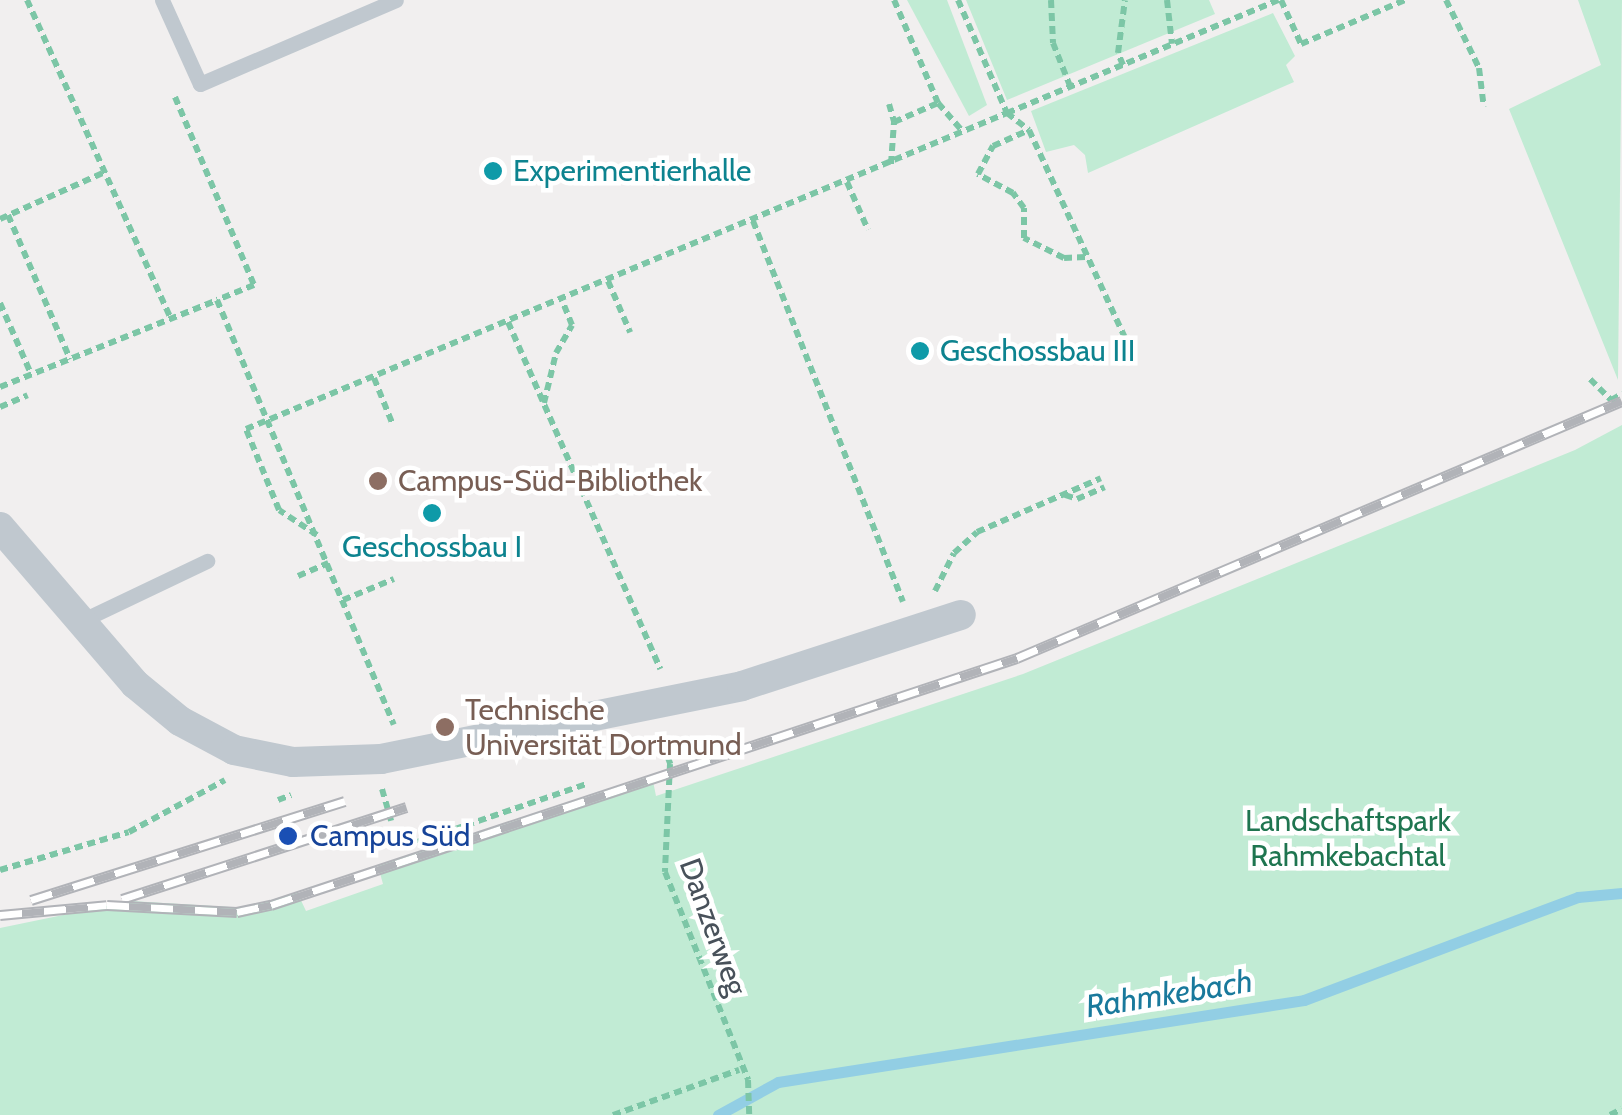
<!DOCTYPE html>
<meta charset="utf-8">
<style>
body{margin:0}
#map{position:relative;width:1622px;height:1115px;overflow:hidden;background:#f1efef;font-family:Cabin,sans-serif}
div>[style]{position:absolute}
.green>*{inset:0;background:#c1ebd4}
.stream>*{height:11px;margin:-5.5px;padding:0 5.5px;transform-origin:5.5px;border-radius:5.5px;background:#92cee4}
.path>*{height:6px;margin-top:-3px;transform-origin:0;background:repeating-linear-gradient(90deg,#7cc6a6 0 8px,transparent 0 13px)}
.lane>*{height:15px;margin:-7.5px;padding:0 7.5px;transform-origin:7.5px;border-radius:7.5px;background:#c0c8cf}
.street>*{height:30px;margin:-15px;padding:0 15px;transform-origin:15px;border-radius:15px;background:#c0c8cf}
.rail>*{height:11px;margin-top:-5.5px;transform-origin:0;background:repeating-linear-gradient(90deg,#fff 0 22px,#b1b3b8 0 44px);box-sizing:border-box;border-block:2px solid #b1b3b8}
.dots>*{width:28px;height:28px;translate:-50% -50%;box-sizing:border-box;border:5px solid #fff;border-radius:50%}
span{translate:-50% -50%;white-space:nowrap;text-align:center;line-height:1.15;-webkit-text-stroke:9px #fff;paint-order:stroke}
.culture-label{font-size:30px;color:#0d838f}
.left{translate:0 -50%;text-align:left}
.education-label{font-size:30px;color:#785e54}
.park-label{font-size:30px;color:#1f7550}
.transit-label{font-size:30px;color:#164399}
.street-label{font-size:30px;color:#48515a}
.water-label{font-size:32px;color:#19799c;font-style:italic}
</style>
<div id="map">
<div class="green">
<div style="clip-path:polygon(907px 0,947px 0,987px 105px,969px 116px)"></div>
<div style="clip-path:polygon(966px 0,1209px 0,1215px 14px,1007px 100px)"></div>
<div style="clip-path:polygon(1578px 0,1622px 0,1618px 380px,1509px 109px,1601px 65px)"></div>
<div style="clip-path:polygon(1273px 13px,1295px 56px,1286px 65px,1294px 82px,1088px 173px,1085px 155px,1074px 145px,1046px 152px,1031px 111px)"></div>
<div style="clip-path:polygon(1622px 425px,1622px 1115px,0 1115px,0 928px,131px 901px,246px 908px,297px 892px,306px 911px,383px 884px,378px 866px,652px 776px,656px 796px,1023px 674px,1575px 450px)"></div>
</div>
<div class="stream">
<div style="left:718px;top:1115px;width:68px;rotate:-28.8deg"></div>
<div style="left:778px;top:1082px;width:532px;rotate:-8.86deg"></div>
<div style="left:1304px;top:1000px;width:293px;rotate:-20.6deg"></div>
<div style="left:1578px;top:897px;width:44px;rotate:-5.2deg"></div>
</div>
<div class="path">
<div style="left:27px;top:0;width:350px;rotate:65.7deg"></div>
<div style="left:958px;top:0;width:123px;rotate:66.6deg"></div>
<div style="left:1007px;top:113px;width:294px;rotate:-22.6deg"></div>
<div style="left:1051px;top:0;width:43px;rotate:87.3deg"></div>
<div style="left:1053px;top:43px;width:46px;rotate:68.4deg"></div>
<div style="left:1167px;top:0;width:44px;rotate:83.5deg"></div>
<div style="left:1281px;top:0;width:48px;rotate:65.6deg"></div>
<div style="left:1301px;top:44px;width:113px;rotate:-22.9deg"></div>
<div style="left:1446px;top:0;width:76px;rotate:64.1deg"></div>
<div style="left:1479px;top:68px;width:39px;rotate:83deg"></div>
<div style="left:1123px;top:65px;width:13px;rotate:-113deg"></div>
<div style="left:1118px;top:53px;width:53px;rotate:-82.5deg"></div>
<div style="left:175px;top:97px;width:204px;rotate:67.2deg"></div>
<div style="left:254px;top:285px;width:40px;rotate:158deg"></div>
<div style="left:938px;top:103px;width:38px;rotate:49deg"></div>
<div style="left:889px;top:104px;width:19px;rotate:74deg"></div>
<div style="left:891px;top:164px;width:42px;rotate:-85.9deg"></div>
<div style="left:894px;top:122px;width:48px;rotate:-23.4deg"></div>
<div style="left:938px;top:103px;width:112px;rotate:-113.1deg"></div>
<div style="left:847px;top:182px;width:52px;rotate:66.4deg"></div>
<div style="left:8px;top:215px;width:157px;rotate:66.7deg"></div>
<div style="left:0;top:219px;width:115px;rotate:-24.1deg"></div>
<div style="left:753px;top:221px;width:409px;rotate:68.5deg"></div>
<div style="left:1085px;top:257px;width:21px;rotate:177deg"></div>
<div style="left:1064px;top:258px;width:45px;rotate:-153.4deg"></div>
<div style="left:1024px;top:238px;width:30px;rotate:-90deg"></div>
<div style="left:1024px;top:208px;width:19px;rotate:-126deg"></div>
<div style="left:1013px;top:193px;width:40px;rotate:-152deg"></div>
<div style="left:978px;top:174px;width:32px;rotate:-62deg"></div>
<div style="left:993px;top:146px;width:39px;rotate:-24deg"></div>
<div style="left:1029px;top:130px;width:250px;rotate:65.2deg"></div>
<div style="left:608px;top:281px;width:56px;rotate:66.7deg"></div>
<div style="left:0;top:303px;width:77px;rotate:66.4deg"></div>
<div style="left:508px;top:322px;width:379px;rotate:66.3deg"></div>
<div style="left:374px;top:378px;width:51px;rotate:68deg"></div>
<div style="left:1590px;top:379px;width:30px;rotate:45deg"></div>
<div style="left:1611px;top:400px;width:13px;rotate:-29deg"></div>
<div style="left:0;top:387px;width:234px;rotate:-21.8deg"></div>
<div style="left:217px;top:300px;width:460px;rotate:67.4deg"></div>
<div style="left:544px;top:403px;width:51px;rotate:-76.5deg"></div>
<div style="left:556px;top:353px;width:32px;rotate:-60deg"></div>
<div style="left:572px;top:325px;width:27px;rotate:-112deg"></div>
<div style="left:0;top:407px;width:30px;rotate:-23deg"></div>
<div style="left:1065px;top:495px;width:13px;rotate:18deg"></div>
<div style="left:1077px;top:499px;width:30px;rotate:-23deg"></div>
<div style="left:317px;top:535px;width:45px;rotate:-146.7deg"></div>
<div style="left:279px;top:510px;width:87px;rotate:-112.2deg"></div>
<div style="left:246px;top:429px;width:824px;rotate:-22.55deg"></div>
<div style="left:1007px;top:113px;width:28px;rotate:38deg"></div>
<div style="left:298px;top:576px;width:33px;rotate:-23deg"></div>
<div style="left:935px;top:591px;width:42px;rotate:-63.4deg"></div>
<div style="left:954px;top:553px;width:31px;rotate:-42deg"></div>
<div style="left:977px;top:532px;width:135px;rotate:-23.5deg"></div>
<div style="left:343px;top:600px;width:55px;rotate:-22.4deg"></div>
<div style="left:659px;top:733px;width:33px;rotate:70deg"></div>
<div style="left:670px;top:764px;width:108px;rotate:92.7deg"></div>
<div style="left:665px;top:872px;width:224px;rotate:68.2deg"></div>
<div style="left:748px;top:1080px;width:35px;rotate:88deg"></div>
<div style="left:648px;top:746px;width:15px;rotate:-20deg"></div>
<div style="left:382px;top:789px;width:33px;rotate:74deg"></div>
<div style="left:278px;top:800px;width:14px;rotate:-21deg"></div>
<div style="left:417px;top:842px;width:179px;rotate:-18.9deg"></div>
<div style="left:0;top:870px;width:134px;rotate:-16.4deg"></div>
<div style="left:129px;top:832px;width:109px;rotate:-28.4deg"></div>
<div style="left:613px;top:1115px;width:134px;rotate:-19.7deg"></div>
<div style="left:1610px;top:1115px;width:13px;rotate:-27deg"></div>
</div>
<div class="lane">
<div style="left:162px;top:0;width:92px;rotate:65.7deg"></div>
<div style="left:200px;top:84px;width:213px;rotate:-23.2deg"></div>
<div style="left:81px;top:621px;width:140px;rotate:-25.5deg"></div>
</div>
<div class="street">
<div style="left:0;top:527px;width:207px;rotate:49.3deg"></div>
<div style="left:135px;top:684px;width:58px;rotate:39.4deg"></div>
<div style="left:180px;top:721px;width:61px;rotate:28.2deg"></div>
<div style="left:234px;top:750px;width:60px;rotate:11.5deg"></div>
<div style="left:293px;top:762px;width:88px;rotate:-2deg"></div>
<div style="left:381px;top:759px;width:368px;rotate:-11.4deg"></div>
<div style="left:742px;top:686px;width:230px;rotate:-18deg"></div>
</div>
<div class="rail">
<div style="left:122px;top:899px;width:299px;rotate:-17.9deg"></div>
<div style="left:31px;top:900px;width:329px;rotate:-17.5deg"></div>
<div style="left:0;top:915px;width:107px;rotate:-5.3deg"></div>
<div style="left:107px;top:905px;width:130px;rotate:3.1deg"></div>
<div style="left:237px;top:912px;width:35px;rotate:-12deg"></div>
<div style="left:271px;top:905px;width:786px;rotate:-18.32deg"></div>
<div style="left:1017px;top:658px;width:657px;rotate:-23.02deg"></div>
</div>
<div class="dots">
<div style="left:493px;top:171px;background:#0f9aa8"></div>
<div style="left:920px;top:351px;background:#0f9aa8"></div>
<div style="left:378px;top:481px;background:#8d6e63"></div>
<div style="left:432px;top:513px;background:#0f9aa8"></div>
<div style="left:445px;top:727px;background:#8d6e63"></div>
<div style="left:288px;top:836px;background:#1a4fb4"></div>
</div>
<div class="culture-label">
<span class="left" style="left:513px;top:171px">Experimentierhalle</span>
<span class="left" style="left:940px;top:351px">Geschossbau III</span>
<span style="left:432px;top:547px">Geschossbau I</span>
</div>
<div class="education-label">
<span class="left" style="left:398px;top:481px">Campus-Süd-Bibliothek</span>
<span class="left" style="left:465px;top:727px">Technische<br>Universität Dortmund</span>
</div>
<div class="park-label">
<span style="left:1348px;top:838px">Landschaftspark<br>Rahmkebachtal</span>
</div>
<div class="transit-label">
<span class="left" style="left:310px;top:836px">Campus Süd</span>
</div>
<div class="street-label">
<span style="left:713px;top:927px;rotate:70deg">Danzerweg</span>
</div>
<div class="water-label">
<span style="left:1169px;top:994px;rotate:-9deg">Rahmkebach</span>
</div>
</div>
